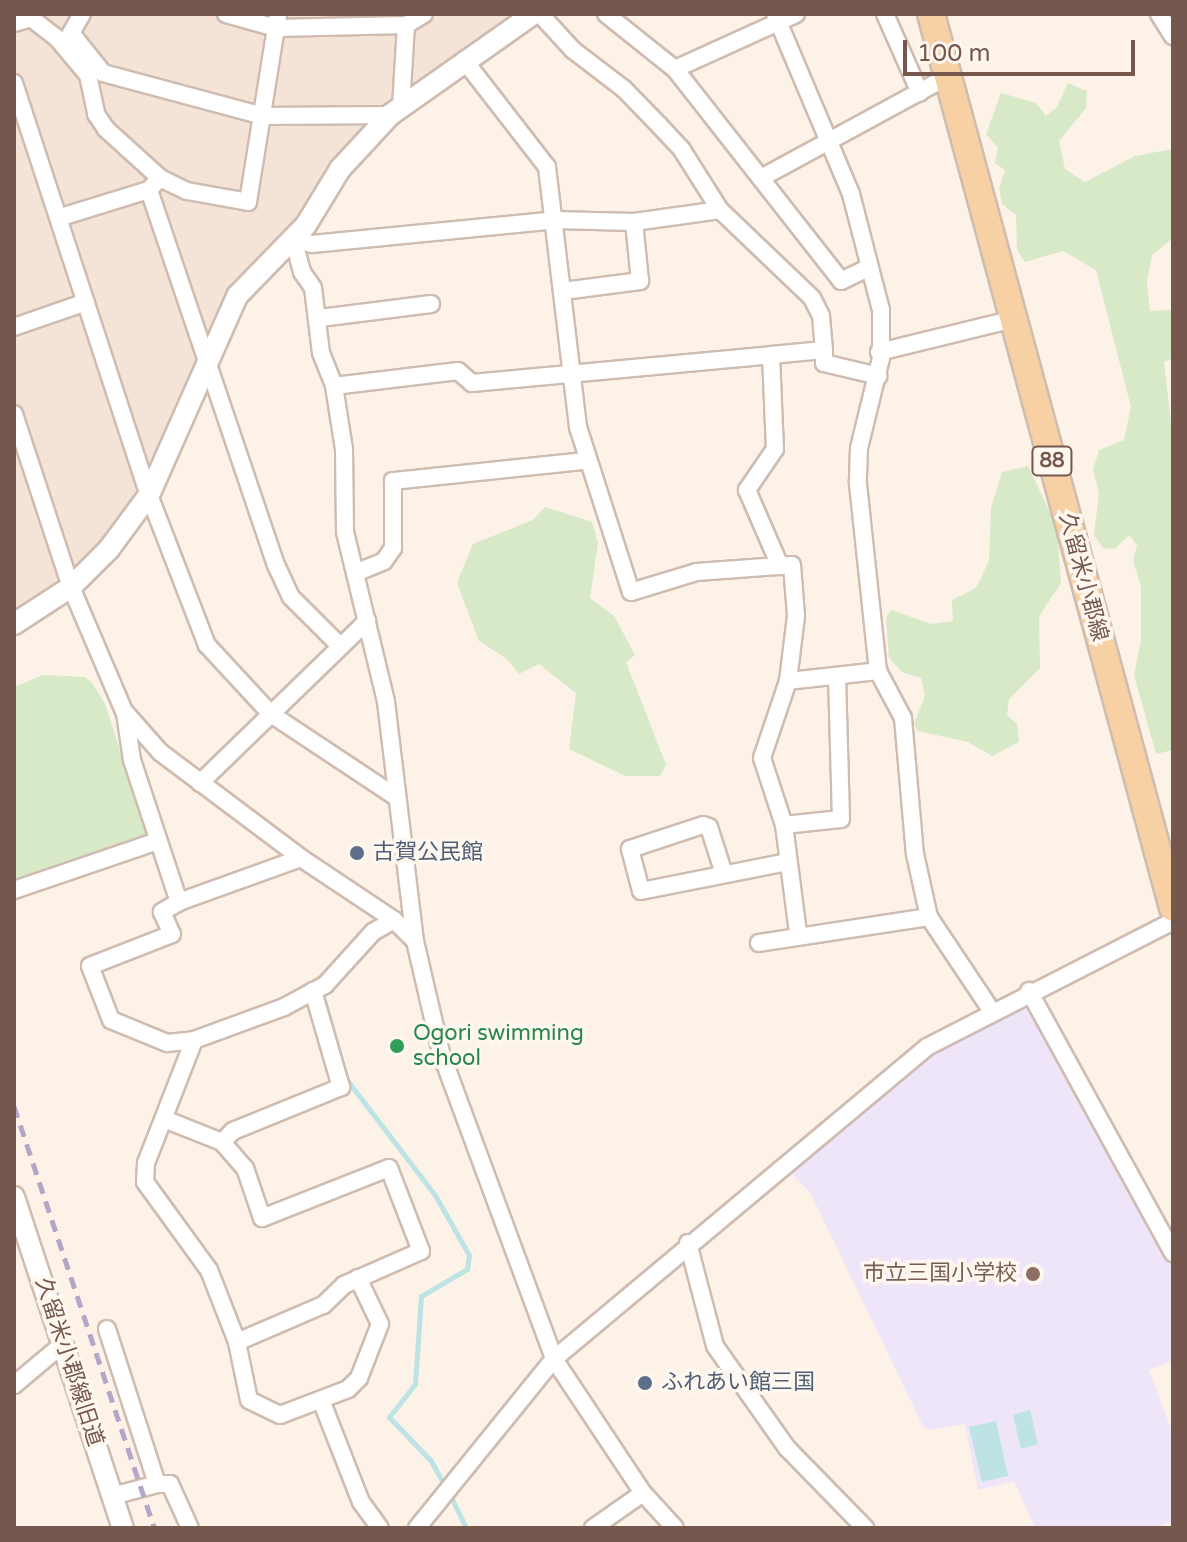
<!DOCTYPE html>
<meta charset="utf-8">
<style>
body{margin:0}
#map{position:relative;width:1187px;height:1542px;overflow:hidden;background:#fcf2e8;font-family:"Varela Round","Noto Sans JP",sans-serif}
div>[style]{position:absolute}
.residential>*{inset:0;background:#f3e4d7}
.education>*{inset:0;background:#efe5f8}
.green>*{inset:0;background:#d8e9c7}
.water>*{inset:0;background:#bde3e5}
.stream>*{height:5px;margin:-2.5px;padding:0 2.5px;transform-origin:2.5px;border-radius:2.5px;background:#bde3e5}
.roads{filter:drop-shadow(2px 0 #cfbcb1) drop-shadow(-2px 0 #cfbcb1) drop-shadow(0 2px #cfbcb1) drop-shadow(0 -2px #cfbcb1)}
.minor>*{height:16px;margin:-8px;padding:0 8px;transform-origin:8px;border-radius:8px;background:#fff}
.tertiary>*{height:20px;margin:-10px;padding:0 10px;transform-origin:10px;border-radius:10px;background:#fff}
.primary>*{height:26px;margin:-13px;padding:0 13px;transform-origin:13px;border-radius:13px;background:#f7d0a4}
.rail>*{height:5px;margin-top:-2.5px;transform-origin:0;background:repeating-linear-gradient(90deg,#b4a6c6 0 12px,transparent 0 20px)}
.dots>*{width:22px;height:22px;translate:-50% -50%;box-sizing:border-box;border:4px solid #fef7ef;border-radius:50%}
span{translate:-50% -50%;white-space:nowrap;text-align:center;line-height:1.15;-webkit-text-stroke:7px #fef7ef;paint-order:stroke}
.shield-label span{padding:2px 6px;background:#fef7ef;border:2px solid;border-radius:6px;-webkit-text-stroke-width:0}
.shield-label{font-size:20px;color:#75574d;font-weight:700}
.street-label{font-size:22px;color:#75574d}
.service-label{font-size:22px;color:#4e5e75}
.left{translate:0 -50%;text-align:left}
.leisure-label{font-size:22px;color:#27864d}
.education-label{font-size:22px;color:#785e54}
.right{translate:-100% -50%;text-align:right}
.frame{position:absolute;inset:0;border:16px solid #75574d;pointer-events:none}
.scale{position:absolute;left:903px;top:40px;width:232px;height:36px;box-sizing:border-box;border:4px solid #75574d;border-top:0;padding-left:10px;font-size:24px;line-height:28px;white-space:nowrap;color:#75574d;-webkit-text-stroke:6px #fef7ef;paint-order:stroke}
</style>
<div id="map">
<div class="residential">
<div style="clip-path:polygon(14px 14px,522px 14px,481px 37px,337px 163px,290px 237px,244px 274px,153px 478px,82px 573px,14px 618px)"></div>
</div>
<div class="education">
<div style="clip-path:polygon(1026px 1005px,1173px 1268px,1173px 1360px,1149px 1370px,1173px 1434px,1173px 1521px,1154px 1528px,1035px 1528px,1014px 1481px,978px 1490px,965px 1424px,929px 1430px,922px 1424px,811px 1194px,790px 1171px,937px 1051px)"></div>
</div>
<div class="green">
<div style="clip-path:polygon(1068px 83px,1087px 91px,1086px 108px,1059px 141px,1065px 169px,1085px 182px,1135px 156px,1173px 149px,1173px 238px,1152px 255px,1147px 281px,1150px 311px,1173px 310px,1173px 358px,1164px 362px,1173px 441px,1173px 750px,1156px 754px,1134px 675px,1141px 641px,1141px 587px,1133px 560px,1137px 545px,1129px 535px,1115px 549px,1103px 548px,1094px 535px,1099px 493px,1093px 470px,1099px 450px,1124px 440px,1131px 407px,1096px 270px,1063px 251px,1025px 262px,1017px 250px,1016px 215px,1002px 204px,999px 188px,1005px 170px,995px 163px,998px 148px,986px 134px,1001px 93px,1036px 103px,1046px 116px,1057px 107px)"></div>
<div style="clip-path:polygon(1028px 466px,1057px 527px,1061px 583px,1039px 616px,1040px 668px,1009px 699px,1007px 715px,1017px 724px,1019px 742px,992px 756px,968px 742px,918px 731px,914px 724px,925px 696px,921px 678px,902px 672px,889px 658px,886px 618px,891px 610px,931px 624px,953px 621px,952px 600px,976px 588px,989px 561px,991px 508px,1002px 472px)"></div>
<div style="clip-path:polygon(545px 507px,592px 522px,598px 543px,590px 598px,614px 616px,635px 655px,626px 662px,666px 765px,660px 776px,625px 776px,569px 749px,576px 693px,539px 664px,519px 674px,507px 659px,479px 641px,457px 583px,473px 544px,533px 520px)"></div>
<div style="clip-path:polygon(43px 675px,85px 677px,93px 684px,105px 704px,147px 833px,142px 841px,14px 884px,14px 687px)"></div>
</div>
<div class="water">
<div style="clip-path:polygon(1030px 1410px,1038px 1444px,1021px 1449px,1013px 1415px)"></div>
<div style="clip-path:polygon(996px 1421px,1008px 1476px,982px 1482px,969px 1427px)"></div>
</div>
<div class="stream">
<div style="left:324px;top:1000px;width:83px;rotate:74deg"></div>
<div style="left:347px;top:1080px;width:145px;rotate:52.6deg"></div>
<div style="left:435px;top:1195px;width:69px;rotate:60.5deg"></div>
<div style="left:469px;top:1255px;width:14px;rotate:98deg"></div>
<div style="left:467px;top:1269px;width:53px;rotate:149.6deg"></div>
<div style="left:421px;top:1296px;width:88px;rotate:93.9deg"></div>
<div style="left:415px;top:1384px;width:42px;rotate:128.2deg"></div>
<div style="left:389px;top:1417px;width:61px;rotate:46.3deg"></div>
<div style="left:431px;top:1461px;width:29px;rotate:61deg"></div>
<div style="left:450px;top:1495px;width:37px;rotate:64deg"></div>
</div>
<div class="roads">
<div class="minor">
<div style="left:82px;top:14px;width:22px;rotate:120deg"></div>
<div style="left:71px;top:33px;width:51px;rotate:51.3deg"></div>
<div style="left:103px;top:73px;width:166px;rotate:15deg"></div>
<div style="left:263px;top:116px;width:127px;rotate:-0.5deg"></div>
<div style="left:226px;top:14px;width:52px;rotate:15.6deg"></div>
<div style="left:276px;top:28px;width:130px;rotate:-1.3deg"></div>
<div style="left:406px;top:25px;width:82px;rotate:93.5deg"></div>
<div style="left:540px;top:14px;width:49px;rotate:47.5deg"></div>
<div style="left:573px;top:50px;width:64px;rotate:37.4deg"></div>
<div style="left:624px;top:89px;width:50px;rotate:45.8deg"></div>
<div style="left:659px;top:125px;width:34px;rotate:47deg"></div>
<div style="left:682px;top:150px;width:71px;rotate:57.7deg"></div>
<div style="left:720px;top:210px;width:127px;rotate:43.7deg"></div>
<div style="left:812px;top:298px;width:20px;rotate:63deg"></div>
<div style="left:821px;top:316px;width:34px;rotate:85deg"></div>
<div style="left:606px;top:14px;width:88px;rotate:38.6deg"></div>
<div style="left:675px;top:69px;width:269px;rotate:51.9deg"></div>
<div style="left:841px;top:281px;width:32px;rotate:-26deg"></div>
<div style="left:775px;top:14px;width:195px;rotate:67.1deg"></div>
<div style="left:851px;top:194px;width:120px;rotate:75.5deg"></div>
<div style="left:881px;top:310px;width:48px;rotate:90deg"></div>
<div style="left:881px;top:358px;width:93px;rotate:103.7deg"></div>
<div style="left:859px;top:448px;width:36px;rotate:92deg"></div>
<div style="left:858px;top:484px;width:188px;rotate:83.9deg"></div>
<div style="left:878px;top:671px;width:53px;rotate:62deg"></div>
<div style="left:903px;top:718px;width:137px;rotate:85deg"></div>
<div style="left:915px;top:854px;width:65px;rotate:77.5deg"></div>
<div style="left:929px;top:917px;width:112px;rotate:56.3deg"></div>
<div style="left:885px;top:14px;width:86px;rotate:66.1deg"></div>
<div style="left:1159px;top:14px;width:26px;rotate:58deg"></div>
<div style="left:14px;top:23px;width:18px;rotate:-16deg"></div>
<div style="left:31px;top:18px;width:33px;rotate:38deg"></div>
<div style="left:57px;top:38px;width:48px;rotate:50deg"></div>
<div style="left:88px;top:75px;width:40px;rotate:78deg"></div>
<div style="left:96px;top:114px;width:18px;rotate:56deg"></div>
<div style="left:106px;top:129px;width:73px;rotate:42.2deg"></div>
<div style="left:160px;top:178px;width:16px;rotate:133deg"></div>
<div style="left:149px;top:190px;width:396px;rotate:71.3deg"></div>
<div style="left:276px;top:565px;width:35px;rotate:65deg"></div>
<div style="left:291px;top:597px;width:69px;rotate:45deg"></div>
<div style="left:406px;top:25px;width:21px;rotate:-31deg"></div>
<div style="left:464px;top:60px;width:135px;rotate:52.2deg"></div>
<div style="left:547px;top:167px;width:262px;rotate:83.2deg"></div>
<div style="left:578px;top:427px;width:173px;rotate:72.2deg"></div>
<div style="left:631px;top:592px;width:69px;rotate:-16.9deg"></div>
<div style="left:697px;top:572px;width:95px;rotate:-4.2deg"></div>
<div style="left:792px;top:565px;width:51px;rotate:85.5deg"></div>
<div style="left:796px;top:616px;width:65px;rotate:97deg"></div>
<div style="left:788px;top:681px;width:81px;rotate:108.7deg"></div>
<div style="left:762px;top:758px;width:71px;rotate:71.8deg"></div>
<div style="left:784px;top:825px;width:109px;rotate:82.6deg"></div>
<div style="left:675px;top:69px;width:133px;rotate:-24.4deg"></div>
<div style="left:14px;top:83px;width:434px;rotate:71.9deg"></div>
<div style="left:149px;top:495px;width:161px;rotate:68.9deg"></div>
<div style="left:207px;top:645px;width:94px;rotate:47.2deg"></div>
<div style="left:271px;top:714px;width:150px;rotate:33.6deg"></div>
<div style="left:160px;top:178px;width:30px;rotate:26deg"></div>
<div style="left:187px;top:191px;width:62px;rotate:10.2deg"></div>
<div style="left:248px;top:202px;width:190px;rotate:-80.9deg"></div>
<div style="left:761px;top:178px;width:212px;rotate:-28.5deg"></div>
<div style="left:61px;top:217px;width:92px;rotate:-17.1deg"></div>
<div style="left:293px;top:238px;width:35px;rotate:75deg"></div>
<div style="left:302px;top:272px;width:19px;rotate:55deg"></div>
<div style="left:313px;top:288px;width:65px;rotate:83deg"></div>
<div style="left:321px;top:353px;width:35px;rotate:68deg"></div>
<div style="left:334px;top:386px;width:64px;rotate:81deg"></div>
<div style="left:344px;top:449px;width:83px;rotate:89.3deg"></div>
<div style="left:345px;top:532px;width:175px;rotate:76.4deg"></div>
<div style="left:386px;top:702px;width:241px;rotate:83.1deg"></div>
<div style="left:415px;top:941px;width:115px;rotate:76.9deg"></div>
<div style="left:441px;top:1053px;width:326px;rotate:69.7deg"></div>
<div style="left:554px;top:1359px;width:161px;rotate:56.4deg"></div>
<div style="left:643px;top:1493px;width:61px;rotate:145deg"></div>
<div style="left:293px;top:238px;width:20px;rotate:18deg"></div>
<div style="left:312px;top:244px;width:244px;rotate:-5.6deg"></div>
<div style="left:555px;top:220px;width:79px;rotate:1.5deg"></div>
<div style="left:634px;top:222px;width:87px;rotate:-7.9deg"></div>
<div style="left:563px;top:291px;width:78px;rotate:-7.4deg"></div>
<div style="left:640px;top:281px;width:59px;rotate:-95.8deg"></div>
<div style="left:320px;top:318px;width:112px;rotate:-7.2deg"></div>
<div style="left:14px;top:327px;width:76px;rotate:-19.1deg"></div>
<div style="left:879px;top:352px;width:139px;rotate:-13.7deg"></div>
<div style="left:771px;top:355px;width:53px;rotate:-5.4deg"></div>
<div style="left:824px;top:350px;width:13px;rotate:90deg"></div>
<div style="left:824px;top:363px;width:56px;rotate:13.5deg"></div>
<div style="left:334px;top:386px;width:125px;rotate:-6.9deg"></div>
<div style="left:458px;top:371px;width:18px;rotate:41deg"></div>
<div style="left:472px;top:383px;width:300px;rotate:-5.3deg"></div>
<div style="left:771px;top:355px;width:94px;rotate:87.6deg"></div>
<div style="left:775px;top:449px;width:50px;rotate:124.3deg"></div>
<div style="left:747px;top:490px;width:83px;rotate:66.5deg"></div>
<div style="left:14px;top:414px;width:182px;rotate:71.8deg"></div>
<div style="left:71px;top:587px;width:135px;rotate:66.9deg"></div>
<div style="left:124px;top:711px;width:55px;rotate:48.7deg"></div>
<div style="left:160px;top:752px;width:176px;rotate:36.9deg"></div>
<div style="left:301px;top:858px;width:112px;rotate:33.7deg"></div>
<div style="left:394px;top:920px;width:30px;rotate:45deg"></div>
<div style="left:355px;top:573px;width:31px;rotate:-22deg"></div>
<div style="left:384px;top:561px;width:16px;rotate:-55deg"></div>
<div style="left:393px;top:548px;width:67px;rotate:-90deg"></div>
<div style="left:393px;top:481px;width:192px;rotate:-6deg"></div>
<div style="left:788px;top:681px;width:91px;rotate:-6.3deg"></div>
<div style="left:125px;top:713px;width:48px;rotate:81.5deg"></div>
<div style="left:132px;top:760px;width:150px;rotate:71.7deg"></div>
<div style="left:200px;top:783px;width:233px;rotate:-44.1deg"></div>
<div style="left:784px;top:825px;width:57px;rotate:-6deg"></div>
<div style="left:841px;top:819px;width:143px;rotate:-91.6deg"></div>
<div style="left:301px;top:858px;width:130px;rotate:160.2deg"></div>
<div style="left:179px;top:902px;width:20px;rotate:150deg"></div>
<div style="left:162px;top:912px;width:24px;rotate:66deg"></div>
<div style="left:172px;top:934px;width:88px;rotate:158.7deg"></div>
<div style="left:90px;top:966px;width:58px;rotate:68.7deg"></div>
<div style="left:111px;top:1020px;width:61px;rotate:22.3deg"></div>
<div style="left:167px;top:1043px;width:27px;rotate:-6deg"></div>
<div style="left:194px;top:1040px;width:96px;rotate:-20.1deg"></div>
<div style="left:284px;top:1007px;width:47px;rotate:-28.2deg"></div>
<div style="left:325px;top:985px;width:72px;rotate:-47.8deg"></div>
<div style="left:373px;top:932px;width:24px;rotate:-30deg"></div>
<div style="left:724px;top:874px;width:49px;rotate:-107.7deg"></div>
<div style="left:709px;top:827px;width:6px;rotate:-162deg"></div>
<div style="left:703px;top:825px;width:77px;rotate:161.8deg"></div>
<div style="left:630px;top:849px;width:43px;rotate:75.3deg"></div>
<div style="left:641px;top:891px;width:150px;rotate:-11.2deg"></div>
<div style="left:14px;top:890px;width:152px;rotate:-18.8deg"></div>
<div style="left:759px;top:943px;width:172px;rotate:-8.7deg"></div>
<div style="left:1029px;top:991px;width:299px;rotate:61.2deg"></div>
<div style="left:194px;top:1040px;width:132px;rotate:111.3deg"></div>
<div style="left:146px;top:1163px;width:19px;rotate:93deg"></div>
<div style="left:145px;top:1182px;width:109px;rotate:54deg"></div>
<div style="left:209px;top:1270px;width:77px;rotate:68.7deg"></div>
<div style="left:237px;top:1342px;width:59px;rotate:78.3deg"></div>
<div style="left:249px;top:1400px;width:34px;rotate:26deg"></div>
<div style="left:280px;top:1415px;width:73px;rotate:-20.9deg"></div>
<div style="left:348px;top:1389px;width:16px;rotate:-45deg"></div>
<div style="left:359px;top:1378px;width:58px;rotate:-68.7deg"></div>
<div style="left:380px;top:1324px;width:51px;rotate:-115.6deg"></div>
<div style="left:164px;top:1119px;width:62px;rotate:21.6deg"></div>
<div style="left:222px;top:1142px;width:35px;rotate:49deg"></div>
<div style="left:245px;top:1168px;width:53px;rotate:71.2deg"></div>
<div style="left:262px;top:1218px;width:136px;rotate:-21.5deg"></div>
<div style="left:389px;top:1168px;width:89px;rotate:68.9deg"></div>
<div style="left:421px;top:1251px;width:84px;rotate:156.2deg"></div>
<div style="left:344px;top:1285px;width:29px;rotate:136deg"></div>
<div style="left:323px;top:1305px;width:94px;rotate:156.7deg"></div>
<div style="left:222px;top:1142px;width:16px;rotate:-45deg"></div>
<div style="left:233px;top:1131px;width:117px;rotate:-22.2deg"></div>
<div style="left:341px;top:1087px;width:100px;rotate:-106.3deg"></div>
<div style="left:688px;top:1243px;width:106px;rotate:75.3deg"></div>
<div style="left:715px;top:1346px;width:125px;rotate:54.8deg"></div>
<div style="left:787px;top:1448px;width:112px;rotate:45.7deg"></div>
<div style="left:107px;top:1329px;width:163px;rotate:72.1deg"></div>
<div style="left:157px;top:1484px;width:13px"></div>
<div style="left:170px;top:1484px;width:48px;rotate:65.6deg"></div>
<div style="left:14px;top:1385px;width:64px;rotate:-39.9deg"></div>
<div style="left:321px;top:1400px;width:110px;rotate:68.6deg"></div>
<div style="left:361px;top:1502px;width:32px;rotate:54deg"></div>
<div style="left:643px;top:1493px;width:47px;rotate:47.6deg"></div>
<div style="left:112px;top:1496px;width:47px;rotate:-14.9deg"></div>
<div style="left:417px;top:1528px;width:218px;rotate:-51deg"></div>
<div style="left:554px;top:1359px;width:486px;rotate:-39.9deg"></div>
<div style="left:927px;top:1047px;width:276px;rotate:-27.1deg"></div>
</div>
<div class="tertiary">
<div style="left:14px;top:624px;width:68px;rotate:-33deg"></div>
<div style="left:71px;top:587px;width:54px;rotate:-45deg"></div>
<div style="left:109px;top:549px;width:67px;rotate:-53.5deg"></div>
<div style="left:149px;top:495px;width:218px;rotate:-66.1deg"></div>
<div style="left:237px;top:296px;width:99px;rotate:-45.8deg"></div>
<div style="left:306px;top:225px;width:66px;rotate:-58.7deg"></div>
<div style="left:340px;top:169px;width:74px;rotate:-47.2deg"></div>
<div style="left:390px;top:115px;width:175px;rotate:-35.2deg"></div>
<div style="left:14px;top:1197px;width:348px;rotate:71.8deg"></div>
</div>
<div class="primary">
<div style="left:931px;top:14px;width:926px;rotate:74.85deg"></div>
</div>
</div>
<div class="rail">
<div style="left:14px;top:1106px;width:445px;rotate:71.6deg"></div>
</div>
<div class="dots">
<div style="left:357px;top:853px;background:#5c6f8a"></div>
<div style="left:397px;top:1046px;background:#2e9e5b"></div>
<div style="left:1033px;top:1274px;background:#8d6e63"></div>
<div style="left:645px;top:1383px;background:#5c6f8a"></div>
</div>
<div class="shield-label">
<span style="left:1052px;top:461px">88</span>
</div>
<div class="street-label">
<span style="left:1083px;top:577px;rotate:75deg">久留米小郡線</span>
<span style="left:69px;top:1362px;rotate:72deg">久留米小郡線旧道</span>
</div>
<div class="service-label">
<span class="left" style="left:373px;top:853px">古賀公民館</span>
<span class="left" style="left:661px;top:1383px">ふれあい館三国</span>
</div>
<div class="leisure-label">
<span class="left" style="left:413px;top:1046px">Ogori swimming<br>school</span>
</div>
<div class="education-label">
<span class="right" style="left:1017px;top:1274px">市立三国小学校</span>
</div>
<div class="frame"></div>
<div class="scale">100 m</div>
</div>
